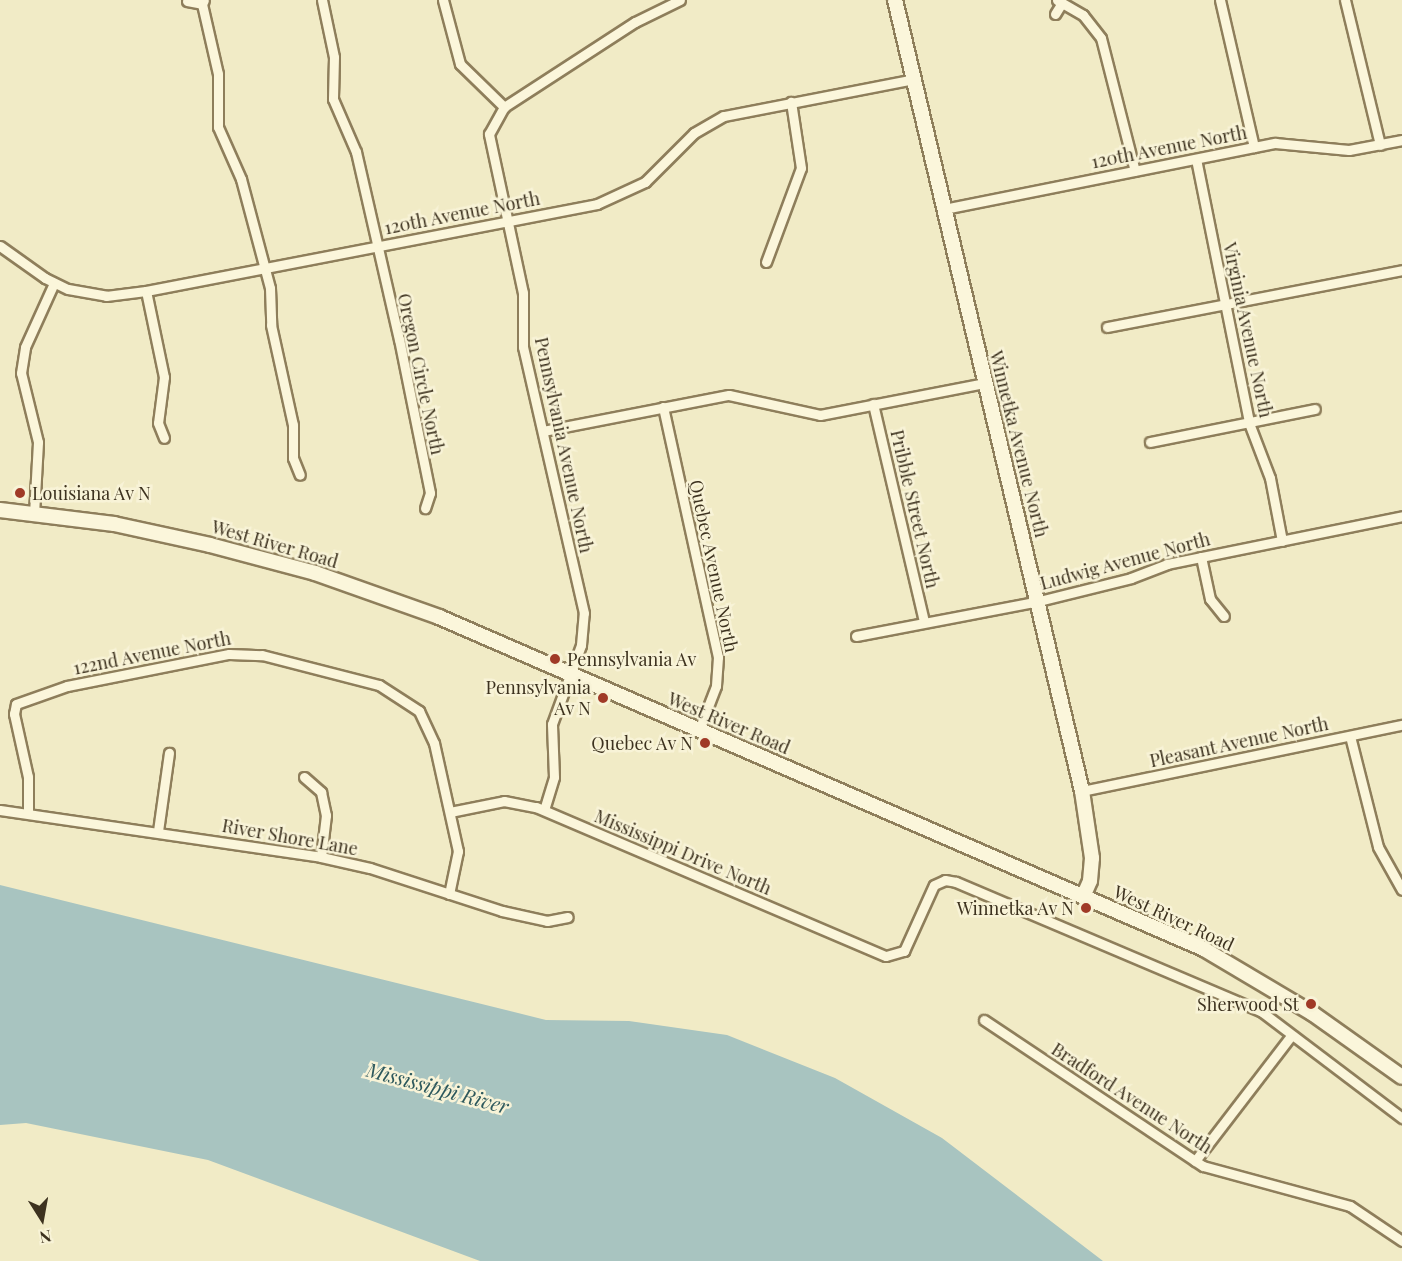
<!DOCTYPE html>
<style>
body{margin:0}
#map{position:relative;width:1402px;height:1261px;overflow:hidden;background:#f1ebc6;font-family:"Playfair Display",serif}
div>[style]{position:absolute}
.water>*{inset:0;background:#a8c4c0}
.roads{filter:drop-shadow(2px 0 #8e7e5b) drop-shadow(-2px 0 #8e7e5b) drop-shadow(0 2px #8e7e5b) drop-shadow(0 -2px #8e7e5b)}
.street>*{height:9px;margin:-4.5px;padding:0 4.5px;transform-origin:4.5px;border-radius:4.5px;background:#fbf6db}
.secondary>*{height:14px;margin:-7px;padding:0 7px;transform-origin:7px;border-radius:7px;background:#fbf6db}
.dots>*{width:16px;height:16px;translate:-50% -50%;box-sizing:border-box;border:3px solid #f8f3d7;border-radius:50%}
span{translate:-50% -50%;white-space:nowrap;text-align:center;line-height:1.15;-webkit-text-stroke:5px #f8f3d7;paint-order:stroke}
.street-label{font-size:18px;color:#3d321f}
.poi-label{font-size:18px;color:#3d321f}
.left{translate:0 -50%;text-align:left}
.right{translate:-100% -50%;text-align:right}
.water-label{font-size:20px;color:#2e595d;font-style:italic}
.north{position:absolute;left:12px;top:1189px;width:60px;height:60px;-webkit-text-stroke:4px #f8f3d7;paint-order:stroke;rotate:169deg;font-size:16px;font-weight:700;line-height:24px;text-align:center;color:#3d321f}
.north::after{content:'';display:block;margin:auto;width:21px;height:27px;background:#3d321f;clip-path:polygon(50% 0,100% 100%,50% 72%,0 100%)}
</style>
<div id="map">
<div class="water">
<div style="clip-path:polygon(0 885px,546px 1020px,629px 1021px,727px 1035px,835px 1078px,942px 1138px,1103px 1261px,480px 1261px,208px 1160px,26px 1123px,0 1125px)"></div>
</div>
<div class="roads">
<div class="street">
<div style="left:322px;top:0;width:58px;rotate:78.1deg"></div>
<div style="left:334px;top:57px;width:42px;rotate:91.4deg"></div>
<div style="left:333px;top:99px;width:58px;rotate:66.5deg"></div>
<div style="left:356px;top:152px;width:192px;rotate:77.1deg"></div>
<div style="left:399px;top:339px;width:157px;rotate:78.6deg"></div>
<div style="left:430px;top:493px;width:16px;rotate:108deg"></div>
<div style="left:443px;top:0;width:66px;rotate:75.1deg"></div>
<div style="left:460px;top:64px;width:62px;rotate:44.3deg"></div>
<div style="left:1057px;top:0;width:30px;rotate:30deg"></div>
<div style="left:1083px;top:15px;width:29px;rotate:52deg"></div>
<div style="left:1101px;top:38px;width:137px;rotate:75.7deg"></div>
<div style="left:1220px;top:0;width:151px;rotate:77deg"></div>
<div style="left:1345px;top:0;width:149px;rotate:76.4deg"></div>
<div style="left:187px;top:1px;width:15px;rotate:11deg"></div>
<div style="left:202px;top:4px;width:4px;rotate:-63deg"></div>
<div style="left:202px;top:4px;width:72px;rotate:77.1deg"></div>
<div style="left:218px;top:74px;width:53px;rotate:90deg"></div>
<div style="left:218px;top:127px;width:57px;rotate:66.1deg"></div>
<div style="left:241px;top:179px;width:113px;rotate:75.1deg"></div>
<div style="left:270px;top:288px;width:37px;rotate:88deg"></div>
<div style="left:271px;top:325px;width:102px;rotate:77.6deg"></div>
<div style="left:293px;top:425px;width:33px;rotate:90deg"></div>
<div style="left:293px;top:458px;width:18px;rotate:68deg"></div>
<div style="left:1055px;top:14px;width:13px;rotate:-58deg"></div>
<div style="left:1196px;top:159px;width:269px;rotate:78.6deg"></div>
<div style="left:1249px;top:423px;width:59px;rotate:69.1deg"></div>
<div style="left:1270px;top:478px;width:64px;rotate:79.2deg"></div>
<div style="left:944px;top:209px;width:338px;rotate:-11.3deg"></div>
<div style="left:1275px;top:143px;width:74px;rotate:5.4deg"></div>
<div style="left:1349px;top:150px;width:54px;rotate:-10.7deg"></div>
<div style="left:0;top:246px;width:55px;rotate:35.4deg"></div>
<div style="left:45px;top:278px;width:25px;rotate:26deg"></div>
<div style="left:68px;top:289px;width:39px;rotate:10deg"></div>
<div style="left:106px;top:296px;width:40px;rotate:-7.1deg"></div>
<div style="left:146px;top:291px;width:459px;rotate:-10.9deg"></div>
<div style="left:597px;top:204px;width:53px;rotate:-24.6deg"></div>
<div style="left:645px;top:182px;width:69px;rotate:-45deg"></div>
<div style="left:694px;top:133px;width:34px;rotate:-30deg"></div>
<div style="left:724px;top:116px;width:194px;rotate:-11deg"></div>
<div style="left:766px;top:262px;width:100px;rotate:-69.6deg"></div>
<div style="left:801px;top:168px;width:67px;rotate:-98.6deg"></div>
<div style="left:146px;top:291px;width:88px;rotate:78.2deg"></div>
<div style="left:164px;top:377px;width:46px;rotate:97.4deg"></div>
<div style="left:158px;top:423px;width:16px;rotate:68deg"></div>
<div style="left:1107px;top:327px;width:300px;rotate:-10.9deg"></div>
<div style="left:873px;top:404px;width:224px;rotate:76.8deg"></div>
<div style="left:663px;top:407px;width:256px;rotate:77.6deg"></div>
<div style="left:718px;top:657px;width:29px;rotate:94deg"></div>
<div style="left:716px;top:686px;width:47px;rotate:111.1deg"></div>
<div style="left:543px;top:431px;width:189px;rotate:-11deg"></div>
<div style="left:729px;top:395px;width:93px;rotate:12.4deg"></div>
<div style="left:820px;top:415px;width:167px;rotate:-11deg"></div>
<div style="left:1150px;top:442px;width:168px;rotate:-11.3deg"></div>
<div style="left:34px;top:514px;width:72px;rotate:-86.8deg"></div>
<div style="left:38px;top:442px;width:71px;rotate:-103.8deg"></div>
<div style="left:21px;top:373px;width:26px;rotate:-81deg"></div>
<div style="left:25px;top:347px;width:70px;rotate:-65.6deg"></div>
<div style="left:1201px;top:557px;width:43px;rotate:77.9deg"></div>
<div style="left:1210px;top:599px;width:22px;rotate:51deg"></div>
<div style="left:856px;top:636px;width:186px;rotate:-10.8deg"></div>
<div style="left:1039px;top:601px;width:95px;rotate:-14deg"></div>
<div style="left:1131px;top:578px;width:39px;rotate:-21deg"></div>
<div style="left:1167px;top:564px;width:240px;rotate:-11.5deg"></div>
<div style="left:1350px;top:736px;width:114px;rotate:75.8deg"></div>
<div style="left:1378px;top:847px;width:49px;rotate:60.8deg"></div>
<div style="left:304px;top:777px;width:23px;rotate:41deg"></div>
<div style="left:321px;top:792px;width:24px;rotate:78deg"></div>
<div style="left:326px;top:815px;width:42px;rotate:96.8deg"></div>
<div style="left:1082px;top:791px;width:327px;rotate:-11.7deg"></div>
<div style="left:0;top:810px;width:324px;rotate:8.3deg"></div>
<div style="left:321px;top:857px;width:50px;rotate:12.7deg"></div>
<div style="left:370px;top:868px;width:139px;rotate:18deg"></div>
<div style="left:502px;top:911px;width:46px;rotate:12.5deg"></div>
<div style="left:547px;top:921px;width:21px;rotate:-11deg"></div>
<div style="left:544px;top:810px;width:34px;rotate:-73deg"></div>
<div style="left:554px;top:777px;width:53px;rotate:-92.2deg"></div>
<div style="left:552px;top:724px;width:84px;rotate:-69.8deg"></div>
<div style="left:581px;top:645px;width:32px;rotate:-85deg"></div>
<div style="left:584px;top:613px;width:273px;rotate:-102.9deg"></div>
<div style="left:523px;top:347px;width:54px;rotate:-90deg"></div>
<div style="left:523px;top:293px;width:163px;rotate:-102.1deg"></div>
<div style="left:489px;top:134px;width:31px;rotate:-61deg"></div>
<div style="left:504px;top:107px;width:156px;rotate:-33deg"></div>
<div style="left:635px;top:22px;width:50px;rotate:-26.1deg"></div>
<div style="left:450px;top:812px;width:55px;rotate:-11.5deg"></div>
<div style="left:504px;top:801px;width:33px;rotate:11deg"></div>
<div style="left:536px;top:807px;width:380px;rotate:23.1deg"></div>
<div style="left:886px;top:956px;width:19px;rotate:-16deg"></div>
<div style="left:904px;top:951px;width:72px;rotate:-65.6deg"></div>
<div style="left:934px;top:885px;width:12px;rotate:-24deg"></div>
<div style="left:945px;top:880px;width:11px;rotate:10deg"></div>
<div style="left:956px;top:882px;width:332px;rotate:23deg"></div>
<div style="left:1262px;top:1012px;width:176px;rotate:37.1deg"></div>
<div style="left:28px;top:813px;width:36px;rotate:-90deg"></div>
<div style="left:28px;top:777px;width:65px;rotate:-102.5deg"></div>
<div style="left:14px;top:714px;width:10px;rotate:-79deg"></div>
<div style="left:16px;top:704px;width:54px;rotate:-19.4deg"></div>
<div style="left:67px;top:686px;width:165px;rotate:-11.2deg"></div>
<div style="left:229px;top:654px;width:33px;rotate:2deg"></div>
<div style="left:262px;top:655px;width:121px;rotate:14.4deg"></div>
<div style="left:379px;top:685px;width:48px;rotate:33deg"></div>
<div style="left:419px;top:711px;width:35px;rotate:65deg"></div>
<div style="left:434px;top:743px;width:111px;rotate:77.5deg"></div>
<div style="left:458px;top:851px;width:44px;rotate:101.8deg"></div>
<div style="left:158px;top:831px;width:79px;rotate:-82deg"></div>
<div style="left:984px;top:1020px;width:263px;rotate:33.7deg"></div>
<div style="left:1203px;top:1166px;width:152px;rotate:15.2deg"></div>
<div style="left:1350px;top:1206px;width:63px;rotate:33.9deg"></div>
<div style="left:1195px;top:1161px;width:158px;rotate:-52.5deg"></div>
</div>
<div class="secondary">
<div style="left:895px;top:0;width:813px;rotate:76.7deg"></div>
<div style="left:1082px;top:791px;width:68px;rotate:81.5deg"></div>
<div style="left:1092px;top:858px;width:23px;rotate:95deg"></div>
<div style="left:1090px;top:881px;width:17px;rotate:114deg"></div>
<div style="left:0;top:510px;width:115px;rotate:7deg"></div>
<div style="left:114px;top:524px;width:98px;rotate:12.3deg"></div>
<div style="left:210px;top:545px;width:109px;rotate:14.9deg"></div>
<div style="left:315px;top:573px;width:132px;rotate:19.5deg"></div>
<div style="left:439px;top:617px;width:834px;rotate:23.46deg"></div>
<div style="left:1204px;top:949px;width:126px;rotate:30.7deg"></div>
<div style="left:1312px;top:1013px;width:110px;rotate:35.4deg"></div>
</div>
</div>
<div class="dots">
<div style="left:20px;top:493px;background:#a03a27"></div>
<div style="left:555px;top:659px;background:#a03a27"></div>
<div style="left:603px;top:698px;background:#a03a27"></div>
<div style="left:705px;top:743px;background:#a03a27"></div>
<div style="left:1086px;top:908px;background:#a03a27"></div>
<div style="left:1311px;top:1004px;background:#a03a27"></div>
</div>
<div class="street-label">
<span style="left:1169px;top:147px;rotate:-11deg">120th Avenue North</span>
<span style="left:462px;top:213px;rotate:-11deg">120th Avenue North</span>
<span style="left:1248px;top:330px;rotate:78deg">Virginia Avenue North</span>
<span style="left:421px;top:374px;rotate:78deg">Oregon Circle North</span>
<span style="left:1019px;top:444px;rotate:76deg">Winnetka Avenue North</span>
<span style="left:564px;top:445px;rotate:78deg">Pennsylvania Avenue North</span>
<span style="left:915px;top:509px;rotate:77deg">Pribble Street North</span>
<span style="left:275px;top:544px;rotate:16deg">West River Road</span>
<span style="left:1125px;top:561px;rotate:-15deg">Ludwig Avenue North</span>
<span style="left:714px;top:566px;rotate:78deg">Quebec Avenue North</span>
<span style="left:152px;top:653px;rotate:-11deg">122nd Avenue North</span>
<span style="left:729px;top:723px;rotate:23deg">West River Road</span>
<span style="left:1239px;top:742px;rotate:-12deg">Pleasant Avenue North</span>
<span style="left:290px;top:837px;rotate:10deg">River Shore Lane</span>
<span style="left:683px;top:852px;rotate:23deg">Mississippi Drive North</span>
<span style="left:1174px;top:918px;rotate:25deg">West River Road</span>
<span style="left:1132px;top:1098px;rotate:33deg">Bradford Avenue North</span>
</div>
<div class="poi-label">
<span class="left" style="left:32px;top:493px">Louisiana Av N</span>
<span class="left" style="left:567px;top:659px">Pennsylvania Av</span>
<span class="right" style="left:591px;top:698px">Pennsylvania<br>Av N</span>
<span class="right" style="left:693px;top:743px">Quebec Av N</span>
<span class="right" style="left:1074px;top:908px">Winnetka Av N</span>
<span class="right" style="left:1299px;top:1004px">Sherwood St</span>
</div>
<div class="water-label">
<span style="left:438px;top:1087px;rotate:15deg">Mississippi River</span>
</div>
<div class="north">N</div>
</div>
